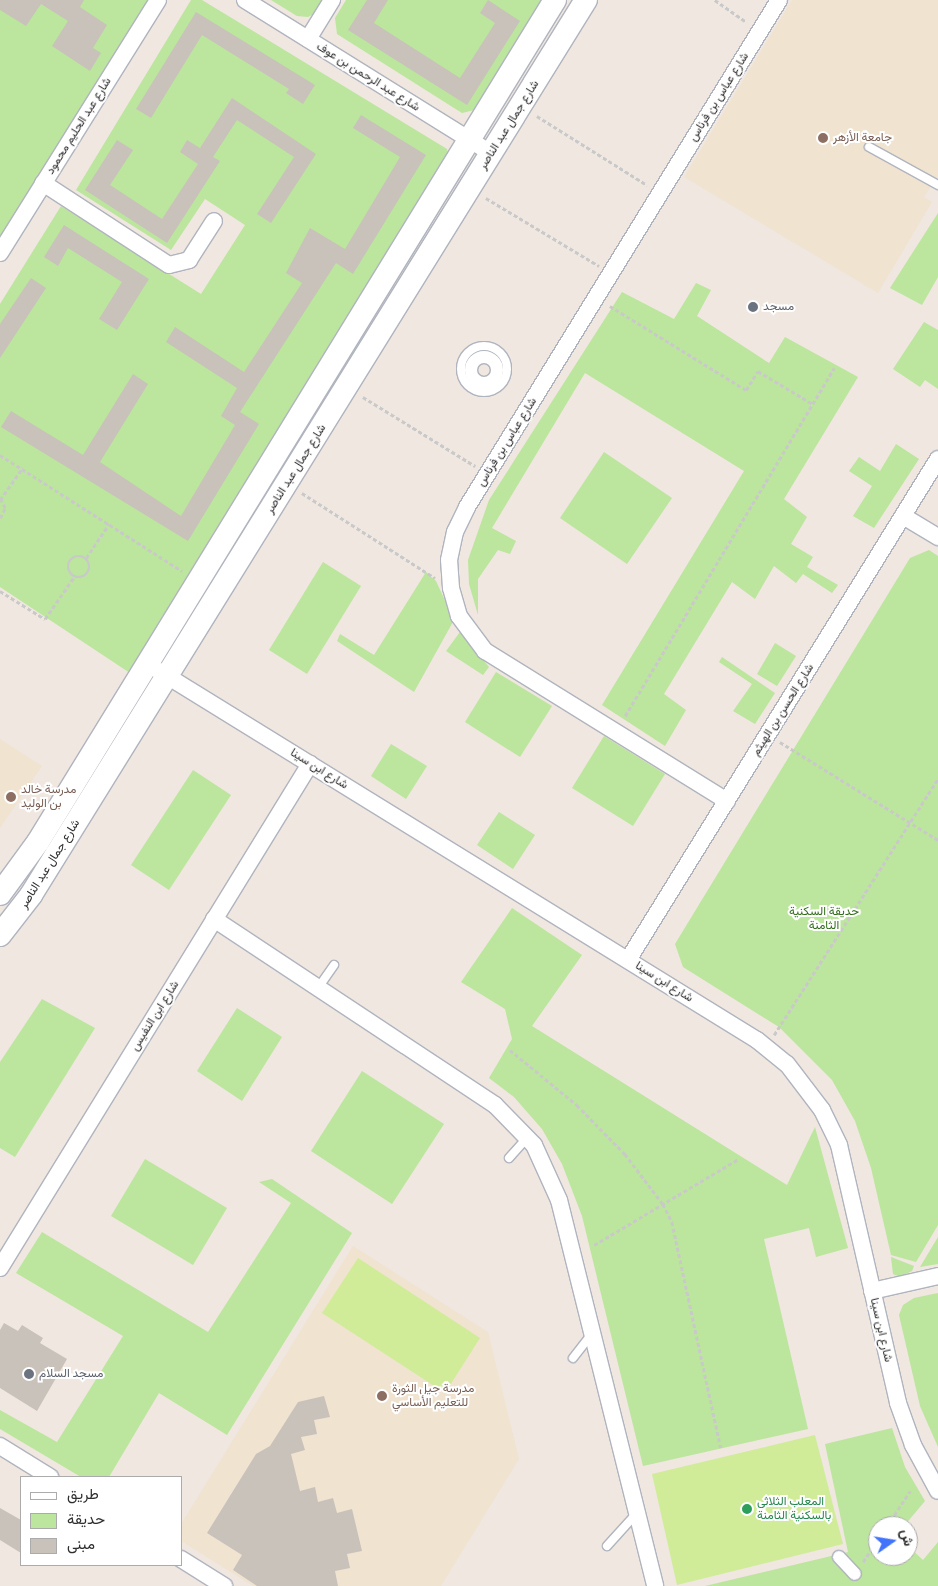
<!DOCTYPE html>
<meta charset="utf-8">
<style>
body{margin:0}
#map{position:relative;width:938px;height:1586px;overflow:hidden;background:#efe7e0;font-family:Signika,Vazirmatn,sans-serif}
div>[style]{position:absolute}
.education>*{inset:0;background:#f0e3d0}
.green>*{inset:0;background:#bce59d}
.pitch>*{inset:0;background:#d0ec99}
.building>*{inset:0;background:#c8c2bb}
.path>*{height:2.5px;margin-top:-1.25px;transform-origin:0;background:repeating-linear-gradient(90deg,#c9c9c9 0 4px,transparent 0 6.5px)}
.path>.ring{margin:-1.25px;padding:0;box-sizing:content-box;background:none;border:2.5px solid #c9c9c9;border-radius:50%}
.roads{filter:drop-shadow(1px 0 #b0b4be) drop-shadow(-1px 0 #b0b4be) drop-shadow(0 1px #b0b4be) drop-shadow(0 -1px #b0b4be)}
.service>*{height:8px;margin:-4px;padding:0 4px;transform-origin:4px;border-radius:4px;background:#fff}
.service>.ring{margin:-4px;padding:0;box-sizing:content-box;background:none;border:8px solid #fff;border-radius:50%}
.pedestrian>*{height:12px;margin:-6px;padding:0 6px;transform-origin:6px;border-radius:6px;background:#fff}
.pedestrian>.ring{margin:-6px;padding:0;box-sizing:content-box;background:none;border:12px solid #fff;border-radius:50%}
.minor>*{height:16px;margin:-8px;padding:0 8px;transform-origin:8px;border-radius:8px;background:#fff}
.secondary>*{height:22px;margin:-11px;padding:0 11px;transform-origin:11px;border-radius:11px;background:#fff}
.dots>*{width:14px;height:14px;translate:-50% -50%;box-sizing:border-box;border:2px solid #fff;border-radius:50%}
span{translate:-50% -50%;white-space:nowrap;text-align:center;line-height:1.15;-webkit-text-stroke:4px #fff;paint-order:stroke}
.street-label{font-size:12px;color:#2e2e2e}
.education-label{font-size:12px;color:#785e54}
.left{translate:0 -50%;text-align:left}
.worship-label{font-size:12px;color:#5b616d}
.park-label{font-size:12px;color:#336d1b}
.leisure-label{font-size:12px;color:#27864d}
.legend{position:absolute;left:20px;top:1476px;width:162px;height:90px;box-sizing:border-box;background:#fff;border:1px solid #ababab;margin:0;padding:6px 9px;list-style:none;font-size:15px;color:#2e2e2e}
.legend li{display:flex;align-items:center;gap:10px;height:25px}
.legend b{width:25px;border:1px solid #ababab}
.north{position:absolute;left:868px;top:1516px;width:50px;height:50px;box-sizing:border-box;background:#fff;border:1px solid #ababab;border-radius:50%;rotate:77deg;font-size:14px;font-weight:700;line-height:20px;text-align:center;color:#2e2e2e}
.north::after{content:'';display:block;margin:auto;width:18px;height:22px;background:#4174fb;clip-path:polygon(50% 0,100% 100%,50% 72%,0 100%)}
</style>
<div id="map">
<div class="education">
<div style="clip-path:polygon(792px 0,938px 0,938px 176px,924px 197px,932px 202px,878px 293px,684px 177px)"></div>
<div style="clip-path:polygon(0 739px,42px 766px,0 828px)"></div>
<div style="clip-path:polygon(353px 1246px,488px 1332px,519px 1459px,441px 1586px,253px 1586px,181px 1541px,181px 1524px)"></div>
</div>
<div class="green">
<div style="clip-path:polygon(0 0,153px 0,0 242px)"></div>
<div style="clip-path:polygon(191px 0,202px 0,447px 149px,449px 159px,133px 675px,0 587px,0 304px,61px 206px,201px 294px,245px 225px,205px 199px,171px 250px,76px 190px)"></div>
<div style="clip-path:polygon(271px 0,325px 0,319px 11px,308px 17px,297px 16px)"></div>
<div style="clip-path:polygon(346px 0,547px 0,483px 108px,462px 113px,337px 34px,335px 18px)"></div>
<div style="clip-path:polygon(938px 213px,938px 277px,922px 305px,890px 288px)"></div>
<div style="clip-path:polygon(696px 283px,711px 290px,697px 316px,769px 363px,785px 337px,858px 377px,784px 499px,807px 517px,791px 544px,813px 557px,807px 567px,838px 585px,832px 593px,803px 574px,796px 583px,774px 566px,755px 599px,732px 582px,664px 694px,686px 710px,665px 746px,602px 705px,744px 471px,585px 373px,492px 528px,516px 541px,510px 554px,498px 550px,478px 579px,478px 615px,469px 584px,468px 560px,489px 500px,622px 292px,674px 319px)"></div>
<div style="clip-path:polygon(924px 322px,938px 330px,938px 389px,925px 380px,920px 387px,893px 369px)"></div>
<div style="clip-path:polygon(896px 444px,919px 459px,874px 528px,853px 516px,872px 486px,849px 471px,859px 457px,880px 471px)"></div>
<div style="clip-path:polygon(604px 452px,672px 498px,627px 564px,560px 518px)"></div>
<div style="clip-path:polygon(929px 550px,938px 556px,938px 1225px,916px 1262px,891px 1255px,871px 1168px,855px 1121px,832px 1080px,779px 1027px,683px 967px,675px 944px,910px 558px)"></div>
<div style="clip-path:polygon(323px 562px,361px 586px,307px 674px,269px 650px)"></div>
<div style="clip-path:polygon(426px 572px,436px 581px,454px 620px,414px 692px,337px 641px,340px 634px,374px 655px)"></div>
<div style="clip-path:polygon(460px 632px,489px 667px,483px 675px,446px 651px)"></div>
<div style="clip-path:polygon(775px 643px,796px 656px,777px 686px,757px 674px)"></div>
<div style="clip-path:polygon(722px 657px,775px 693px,755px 724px,733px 711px,752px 684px,719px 662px)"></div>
<div style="clip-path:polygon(496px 672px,552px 706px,520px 757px,465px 722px)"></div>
<div style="clip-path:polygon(604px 736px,665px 774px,633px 826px,572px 788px)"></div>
<div style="clip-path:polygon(391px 744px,427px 766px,406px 799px,371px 776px)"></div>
<div style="clip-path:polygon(193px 770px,231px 795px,169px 890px,131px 865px)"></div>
<div style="clip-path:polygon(499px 812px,535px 835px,513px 869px,477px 845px)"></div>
<div style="clip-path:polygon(512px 908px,582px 955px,532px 1026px,787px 1185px,815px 1127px,848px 1248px,816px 1257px,809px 1228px,764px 1239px,808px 1429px,643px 1466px,582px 1216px,562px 1164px,542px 1129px,514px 1097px,489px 1078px,512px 1039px,505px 1009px,461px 982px)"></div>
<div style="clip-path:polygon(42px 999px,95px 1028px,15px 1157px,0 1148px,0 1062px)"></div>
<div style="clip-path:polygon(237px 1008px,282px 1037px,242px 1101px,197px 1071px)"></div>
<div style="clip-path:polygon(362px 1071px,444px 1124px,392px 1204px,311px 1151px)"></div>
<div style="clip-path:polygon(145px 1159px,227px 1208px,193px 1265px,111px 1216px)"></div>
<div style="clip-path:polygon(272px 1179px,352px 1233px,227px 1435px,159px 1393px,109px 1477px,81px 1477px,0 1429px,0 1410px,57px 1442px,123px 1336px,16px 1273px,42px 1232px,208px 1332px,291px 1203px,259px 1182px)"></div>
<div style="clip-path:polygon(938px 1237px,938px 1264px,920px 1267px)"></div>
<div style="clip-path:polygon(891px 1257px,914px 1266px,912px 1271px,900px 1277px,893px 1274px)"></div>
<div style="clip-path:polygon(938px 1293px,938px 1447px,920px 1406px,899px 1315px,903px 1305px,914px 1298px)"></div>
<div style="clip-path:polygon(892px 1428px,905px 1467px,925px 1501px,904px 1526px,878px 1526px,878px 1556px,908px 1556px,908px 1546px,923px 1560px,938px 1542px,938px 1586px,705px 1586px,848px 1552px,825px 1444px)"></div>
</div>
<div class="pitch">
<div style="clip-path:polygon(358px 1258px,480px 1338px,445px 1393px,322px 1313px)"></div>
<div style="clip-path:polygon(815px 1435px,843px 1544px,677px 1585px,652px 1474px)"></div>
</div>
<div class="building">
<div style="clip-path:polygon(0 0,84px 0,80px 7px,107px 25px,93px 48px,101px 53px,90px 71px,52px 46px,68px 21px,41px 4px,26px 26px,0 10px)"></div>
<div style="clip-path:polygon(367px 0,388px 0,374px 23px,460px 78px,495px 23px,480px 13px,488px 0,520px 21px,467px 105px,348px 30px)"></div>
<div style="clip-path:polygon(196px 12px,315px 85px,303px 104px,286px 93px,289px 89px,202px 35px,151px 118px,136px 109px)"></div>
<div style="clip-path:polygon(232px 98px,316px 154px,271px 223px,257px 214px,294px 157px,237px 120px,213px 157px,220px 161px,167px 243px,85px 190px,117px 140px,133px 150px,110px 185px,162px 219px,198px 164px,180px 152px,187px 140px,200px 148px)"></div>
<div style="clip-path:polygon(361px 115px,426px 155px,353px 274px,336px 263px,240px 412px,259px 424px,188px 541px,1px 427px,11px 411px,83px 455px,133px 374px,148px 384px,100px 462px,181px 516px,235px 425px,221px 416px,237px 388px,166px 342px,175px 327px,244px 372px,302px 283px,286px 273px,310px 228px,345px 249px,400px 157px,353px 128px)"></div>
<div style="clip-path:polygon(64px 225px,149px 279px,117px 330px,99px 319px,122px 282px,68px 248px,58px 266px,44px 257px)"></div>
<div style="clip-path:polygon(31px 278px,46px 288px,0 358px,0 324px)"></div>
<div style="clip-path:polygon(4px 1323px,18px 1331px,22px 1325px,43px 1338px,40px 1343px,67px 1359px,37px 1411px,0 1388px,0 1330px)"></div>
<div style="clip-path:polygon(324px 1396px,330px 1417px,314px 1420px,317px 1434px,301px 1437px,305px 1450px,291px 1454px,300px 1491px,315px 1487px,318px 1502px,333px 1498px,337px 1513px,352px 1509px,362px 1551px,347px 1554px,350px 1568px,335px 1571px,338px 1586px,257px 1586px,233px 1570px,242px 1555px,207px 1533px,256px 1454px,270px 1446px,298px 1402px)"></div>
<div style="clip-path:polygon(0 1508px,21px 1520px,21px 1553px,0 1540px)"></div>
</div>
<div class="path">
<div style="left:715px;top:0;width:38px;rotate:35deg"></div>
<div style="left:537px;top:116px;width:130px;rotate:32.1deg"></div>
<div style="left:486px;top:198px;width:132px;rotate:31deg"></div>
<div style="left:610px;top:306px;width:160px;rotate:31.7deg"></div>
<div style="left:746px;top:390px;width:22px;rotate:-58deg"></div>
<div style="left:758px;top:371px;width:64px;rotate:31deg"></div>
<div style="left:363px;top:397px;width:132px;rotate:31.6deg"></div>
<div style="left:0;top:455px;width:216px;rotate:32.5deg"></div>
<div style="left:302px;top:493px;width:158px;rotate:32.6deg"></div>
<div style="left:0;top:500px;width:39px;rotate:-55deg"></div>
<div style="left:0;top:518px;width:11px;rotate:-63deg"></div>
<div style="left:5px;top:508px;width:9px;rotate:-117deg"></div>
<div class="ring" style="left:68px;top:556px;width:19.5px;height:19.5px"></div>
<div style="left:86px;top:558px;width:41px;rotate:-55.9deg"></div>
<div style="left:0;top:591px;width:53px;rotate:31.9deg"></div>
<div style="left:45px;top:619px;width:51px;rotate:-55.4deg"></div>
<div style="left:625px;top:716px;width:406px;rotate:-59deg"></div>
<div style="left:780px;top:742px;width:186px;rotate:31.8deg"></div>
<div style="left:774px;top:1035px;width:304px;rotate:-57.4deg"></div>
<div style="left:510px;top:1050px;width:87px;rotate:39.4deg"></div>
<div style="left:577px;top:1105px;width:69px;rotate:45.6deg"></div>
<div style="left:625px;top:1154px;width:63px;rotate:52.8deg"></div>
<div style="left:663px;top:1204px;width:20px;rotate:63deg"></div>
<div style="left:672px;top:1222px;width:231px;rotate:77.8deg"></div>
<div style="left:594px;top:1245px;width:168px;rotate:-30.8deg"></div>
<div style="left:887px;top:1526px;width:42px;rotate:-56.7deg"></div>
<div style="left:863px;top:1562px;width:27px;rotate:-57deg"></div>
</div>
<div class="roads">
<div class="service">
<div style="left:869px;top:147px;width:79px;rotate:28.8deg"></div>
<div class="ring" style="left:461px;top:346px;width:38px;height:38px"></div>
<div style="left:318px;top:988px;width:28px;rotate:-55deg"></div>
<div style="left:509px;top:1158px;width:28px;rotate:-48deg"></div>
<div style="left:573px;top:1358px;width:29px;rotate:-52deg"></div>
<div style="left:607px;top:1546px;width:43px;rotate:-47.8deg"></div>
</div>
<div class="pedestrian">
<div class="ring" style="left:471px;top:357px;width:14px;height:14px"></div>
<div style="left:839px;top:1557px;width:23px;rotate:47deg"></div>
</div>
<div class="minor">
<div style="left:245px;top:0;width:290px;rotate:31.9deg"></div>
<div style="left:308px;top:39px;width:46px;rotate:-58.4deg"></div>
<div style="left:43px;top:183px;width:150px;rotate:33.1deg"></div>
<div style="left:169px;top:265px;width:21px;rotate:-14deg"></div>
<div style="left:189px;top:260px;width:46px;rotate:-57.3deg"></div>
<div style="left:0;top:253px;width:298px;rotate:-58deg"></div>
<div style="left:903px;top:516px;width:41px;rotate:31deg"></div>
<div style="left:159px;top:671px;width:703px;rotate:31.68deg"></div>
<div style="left:757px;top:1040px;width:38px;rotate:39deg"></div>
<div style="left:787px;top:1064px;width:58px;rotate:52.7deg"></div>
<div style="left:822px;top:1110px;width:39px;rotate:64deg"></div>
<div style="left:839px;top:1145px;width:265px;rotate:77.1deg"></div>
<div style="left:898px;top:1403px;width:45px;rotate:70.3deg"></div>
<div style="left:913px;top:1445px;width:52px;rotate:61.5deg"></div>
<div style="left:727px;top:801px;width:285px;rotate:-148.2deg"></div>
<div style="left:485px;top:651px;width:44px;rotate:-126.6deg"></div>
<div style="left:459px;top:616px;width:29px;rotate:-106deg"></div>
<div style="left:451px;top:588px;width:28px;rotate:-94deg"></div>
<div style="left:449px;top:560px;width:29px;rotate:-78deg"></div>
<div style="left:455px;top:532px;width:28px;rotate:-64deg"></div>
<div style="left:467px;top:507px;width:595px;rotate:-58.39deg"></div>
<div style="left:214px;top:919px;width:337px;rotate:33.5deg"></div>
<div style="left:495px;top:1105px;width:56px;rotate:45.7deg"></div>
<div style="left:534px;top:1145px;width:60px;rotate:65.6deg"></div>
<div style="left:559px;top:1200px;width:398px;rotate:76deg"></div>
<div style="left:628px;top:960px;width:589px;rotate:-58.25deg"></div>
<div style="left:0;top:1268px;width:592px;rotate:-58.41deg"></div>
<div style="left:872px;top:1291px;width:68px;rotate:-12.8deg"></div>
<div style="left:0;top:1446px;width:59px;rotate:31.8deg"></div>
<div style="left:181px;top:1559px;width:51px;rotate:32.1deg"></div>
</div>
<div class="secondary">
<div style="left:0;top:894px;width:64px;rotate:-53.8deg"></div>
<div style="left:38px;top:842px;width:988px;rotate:-58.45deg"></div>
<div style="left:0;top:935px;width:51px;rotate:-52.2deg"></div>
<div style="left:31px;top:895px;width:1053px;rotate:-58.2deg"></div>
</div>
</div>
<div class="dots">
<div style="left:823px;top:138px;background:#8d6e63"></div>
<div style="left:753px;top:307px;background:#6b7280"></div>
<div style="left:11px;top:797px;background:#8d6e63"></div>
<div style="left:29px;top:1374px;background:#6b7280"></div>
<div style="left:382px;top:1396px;background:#8d6e63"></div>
<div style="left:747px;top:1509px;background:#2e9e5b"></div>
</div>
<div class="street-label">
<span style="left:368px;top:77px;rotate:32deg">شارع عبد الرحمن بن عوف</span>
<span style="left:719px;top:97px;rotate:-58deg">شارع عباس بن فرناس</span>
<span style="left:509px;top:125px;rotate:-58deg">شارع جمال عبد الناصر</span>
<span style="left:79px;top:126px;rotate:-58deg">شارع عبد الحليم محمود</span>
<span style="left:507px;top:442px;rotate:-58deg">شارع عباس بن فرناس</span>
<span style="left:296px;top:469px;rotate:-58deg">شارع جمال عبد الناصر</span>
<span style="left:783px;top:710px;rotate:-58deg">شارع الحسن بن الهيثم</span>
<span style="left:319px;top:769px;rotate:32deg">شارع ابن سينا</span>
<span style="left:50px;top:864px;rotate:-58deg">شارع جمال عبد الناصر</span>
<span style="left:664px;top:982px;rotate:32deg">شارع ابن سينا</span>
<span style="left:155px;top:1016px;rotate:-58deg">شارع ابن النفيس</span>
<span style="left:881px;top:1330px;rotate:77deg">شارع ابن سينا</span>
</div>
<div class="education-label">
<span class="left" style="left:833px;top:138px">جامعة الأزهر</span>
<span class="left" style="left:21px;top:797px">مدرسة خالد<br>بن الوليد</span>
<span class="left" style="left:392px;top:1396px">مدرسة جيل الثورة<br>للتعليم الأساسي</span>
</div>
<div class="worship-label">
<span class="left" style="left:763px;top:307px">مسجد</span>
<span class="left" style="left:39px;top:1374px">مسجد السلام</span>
</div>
<div class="park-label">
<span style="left:824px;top:919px">حديقة السكنية<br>الثامنة</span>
</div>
<div class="leisure-label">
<span class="left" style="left:757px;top:1509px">المعلب الثلاثي<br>بالسكنية الثامنة</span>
</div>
<ul class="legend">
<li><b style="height:6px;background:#fff"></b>طريق</li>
<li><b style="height:14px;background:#bce59d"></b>حديقة</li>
<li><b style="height:14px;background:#c8c2bb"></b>مبنى</li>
</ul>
<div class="north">ش</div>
</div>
